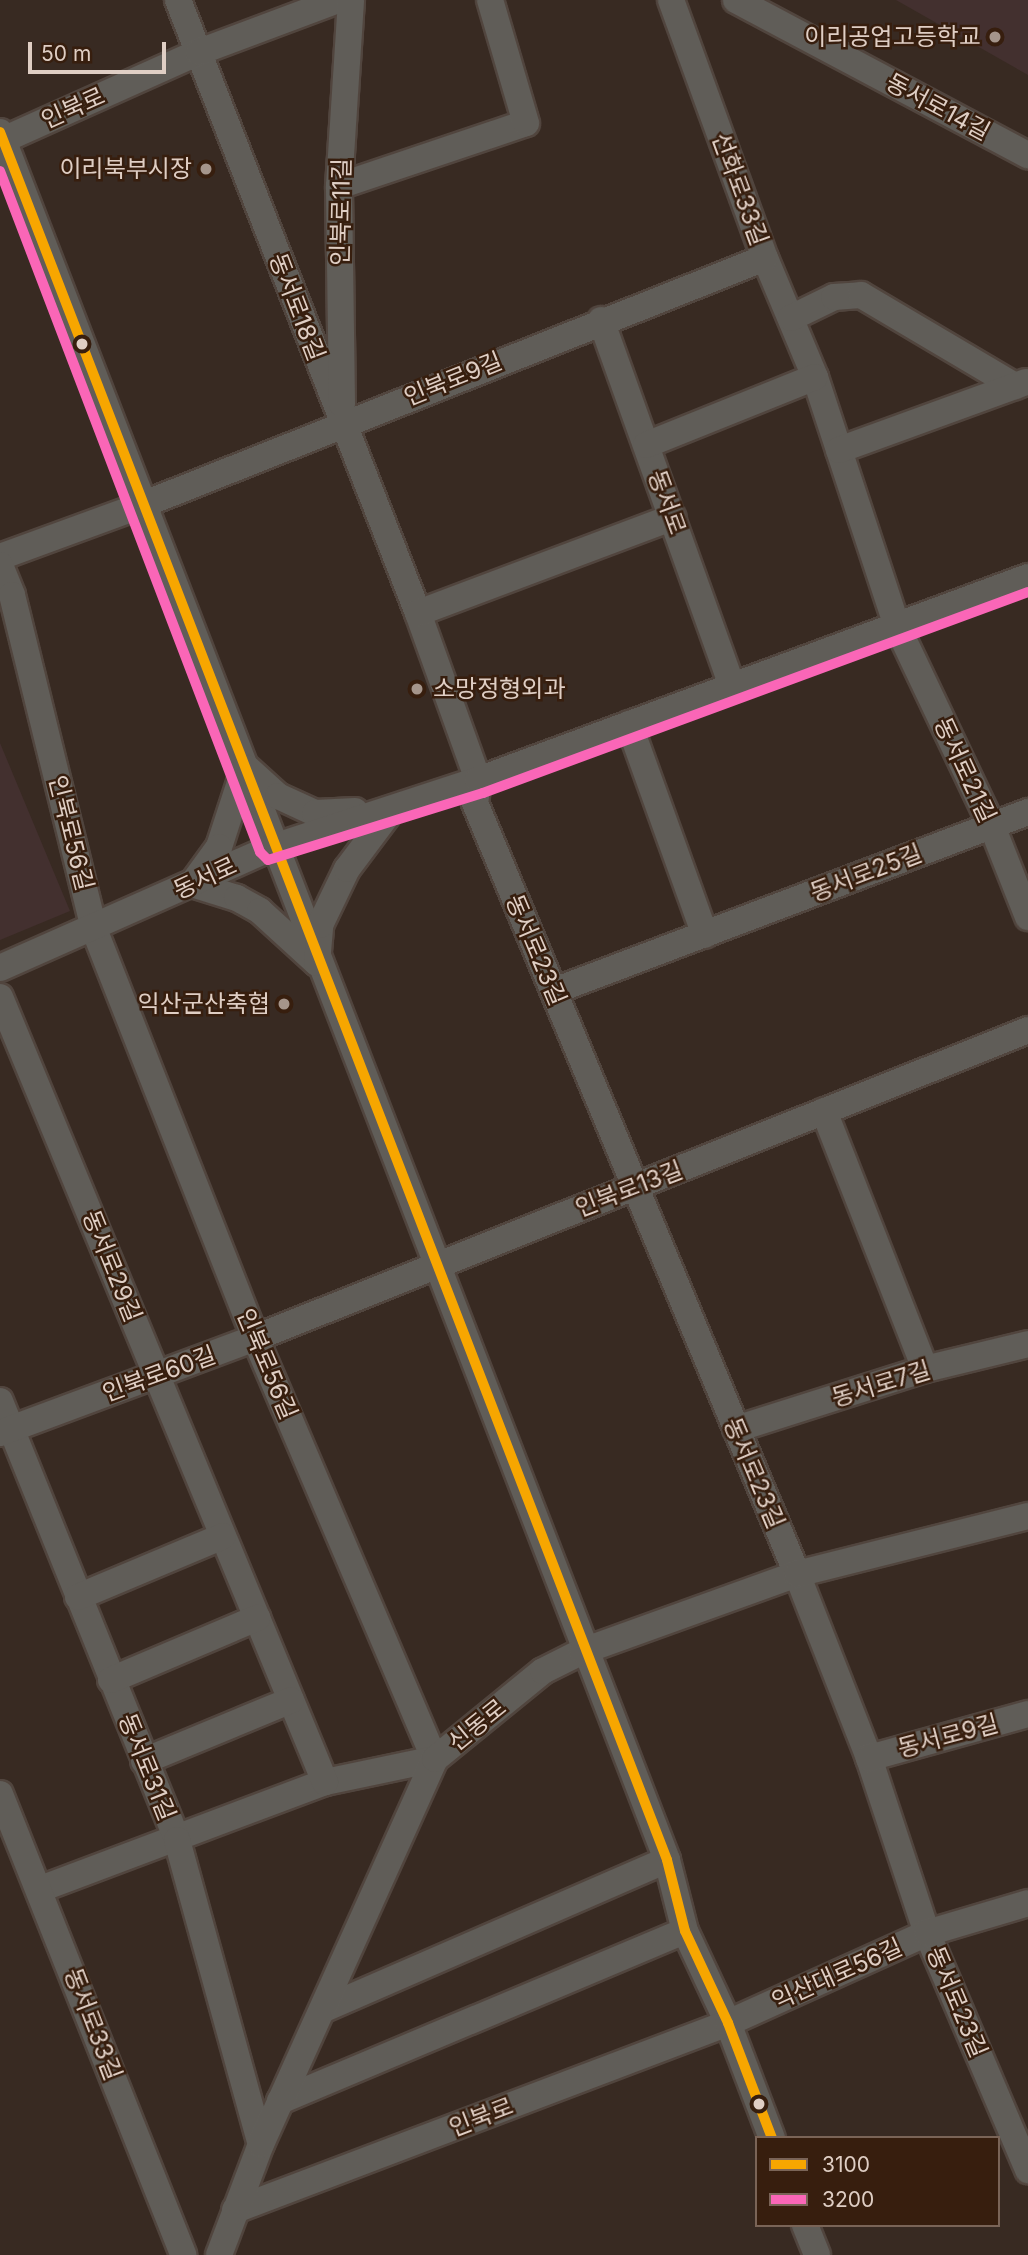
<!DOCTYPE html>
<meta charset="utf-8">
<style>
body{margin:0}
#map{position:relative;width:1028px;height:2255px;overflow:hidden;background:#382a22;font-family:Inter,"Noto Sans KR",sans-serif}
div>[style]{position:absolute}
.education>*{inset:0;background:#43302f}
.roads{filter:drop-shadow(2px 0 #51453e) drop-shadow(-2px 0 #51453e) drop-shadow(0 2px #51453e) drop-shadow(0 -2px #51453e)}
.minor>*{height:26px;margin:-13px;padding:0 13px;transform-origin:13px;border-radius:13px;background:#605d58}
.bus-1>*{height:10px;margin:-5px;padding:0 5px;transform-origin:5px;border-radius:5px;background:#f7a600}
.bus-2>*{height:10px;margin:-5px;padding:0 5px;transform-origin:5px;border-radius:5px;background:#fa66b7}
.dots>*{width:19px;height:19px;translate:-50% -50%;box-sizing:border-box;border:4px solid #371e0e;border-radius:50%}
span{translate:-50% -50%;white-space:nowrap;text-align:center;line-height:1.15;-webkit-text-stroke:5px #371e0e;paint-order:stroke}
.poi-label{font-size:24px;color:#dfcec4}
.right{translate:-100% -50%;text-align:right}
.left{translate:0 -50%;text-align:left}
.street-label{font-size:24px;color:#dfcec4}
.legend{position:absolute;left:755px;top:2136px;width:245px;height:91px;box-sizing:border-box;background:#371e0e;border:2px solid #7a6457;margin:0;padding:9px 12px;list-style:none;font-size:21px;color:#dfcec4}
.legend li{display:flex;align-items:center;gap:14px;height:35px}
.legend b{width:35px;border:2px solid #7a6457}
.scale{position:absolute;left:28px;top:42px;width:138px;height:32px;box-sizing:border-box;border:4px solid #dfcec4;border-top:0;padding-left:9px;font-size:21px;line-height:24px;white-space:nowrap;color:#dfcec4;-webkit-text-stroke:5px #371e0e;paint-order:stroke}
</style>
<div id="map">
<div class="education">
<div style="clip-path:polygon(896px 0,1028px 0,1028px 75px)"></div>
<div style="clip-path:polygon(0 743px,70px 911px,0 940px)"></div>
</div>
<div class="roads">
<div class="minor">
<div style="left:178px;top:0;width:658px;rotate:68.62deg"></div>
<div style="left:418px;top:613px;width:177px;rotate:70.2deg"></div>
<div style="left:478px;top:780px;width:23px;rotate:97deg"></div>
<div style="left:475px;top:803px;width:836px;rotate:67.33deg"></div>
<div style="left:797px;top:1574px;width:198px;rotate:68.6deg"></div>
<div style="left:869px;top:1758px;width:184px;rotate:71.7deg"></div>
<div style="left:927px;top:1933px;width:258px;rotate:66.9deg"></div>
<div style="left:671px;top:0;width:275px;rotate:70deg"></div>
<div style="left:765px;top:258px;width:129px;rotate:67.2deg"></div>
<div style="left:815px;top:377px;width:262px;rotate:71.8deg"></div>
<div style="left:897px;top:626px;width:221px;rotate:64.6deg"></div>
<div style="left:992px;top:826px;width:98px;rotate:68.4deg"></div>
<div style="left:736px;top:0;width:331px;rotate:28deg"></div>
<div style="left:0;top:132px;width:1852px;rotate:68.89deg"></div>
<div style="left:667px;top:1860px;width:73px;rotate:75.8deg"></div>
<div style="left:685px;top:1931px;width:102px;rotate:64.9deg"></div>
<div style="left:728px;top:2023px;width:123px;rotate:69.1deg"></div>
<div style="left:3px;top:140px;width:215px;rotate:-24.2deg"></div>
<div style="left:199px;top:52px;width:148px;rotate:-20.5deg"></div>
<div style="left:339px;top:186px;width:197px;rotate:-18.6deg"></div>
<div style="left:526px;top:123px;width:128px;rotate:-106.3deg"></div>
<div style="left:791px;top:318px;width:48px;rotate:-26deg"></div>
<div style="left:834px;top:297px;width:27px;rotate:-4deg"></div>
<div style="left:861px;top:295px;width:179px;rotate:30.6deg"></div>
<div style="left:601px;top:320px;width:387px;rotate:70.3deg"></div>
<div style="left:342px;top:404px;width:218px;rotate:-90.8deg"></div>
<div style="left:339px;top:186px;width:186px;rotate:-86.3deg"></div>
<div style="left:646px;top:445px;width:182px;rotate:-21.9deg"></div>
<div style="left:839px;top:450px;width:199px;rotate:-20deg"></div>
<div style="left:0;top:557px;width:151px;rotate:-20.1deg"></div>
<div style="left:142px;top:505px;width:670px;rotate:-21.63deg"></div>
<div style="left:0;top:565px;width:32px;rotate:68deg"></div>
<div style="left:12px;top:595px;width:344px;rotate:76.2deg"></div>
<div style="left:94px;top:929px;width:440px;rotate:68.5deg"></div>
<div style="left:255px;top:1338px;width:458px;rotate:66.9deg"></div>
<div style="left:435px;top:1759px;width:112px;rotate:168.2deg"></div>
<div style="left:325px;top:1782px;width:303px;rotate:159.4deg"></div>
<div style="left:418px;top:613px;width:272px;rotate:-20.6deg"></div>
<div style="left:629px;top:724px;width:224px;rotate:70.2deg"></div>
<div style="left:245px;top:767px;width:84px;rotate:108deg"></div>
<div style="left:219px;top:847px;width:46px;rotate:126.1deg"></div>
<div style="left:192px;top:884px;width:47px;rotate:17.3deg"></div>
<div style="left:237px;top:898px;width:26px;rotate:29deg"></div>
<div style="left:260px;top:911px;width:77px;rotate:42.4deg"></div>
<div style="left:317px;top:963px;width:38px;rotate:-85deg"></div>
<div style="left:320px;top:925px;width:62px;rotate:-64.3deg"></div>
<div style="left:347px;top:869px;width:75px;rotate:-53.1deg"></div>
<div style="left:247px;top:768px;width:42px;rotate:42.1deg"></div>
<div style="left:278px;top:796px;width:41px;rotate:24.7deg"></div>
<div style="left:315px;top:813px;width:40px;rotate:-2.9deg"></div>
<div style="left:0;top:968px;width:299px;rotate:-23.9deg"></div>
<div style="left:273px;top:847px;width:216px;rotate:-18.1deg"></div>
<div style="left:478px;top:780px;width:586px;rotate:-20.26deg"></div>
<div style="left:554px;top:991px;width:507px;rotate:-20.69deg"></div>
<div style="left:0;top:997px;width:850px;rotate:67.51deg"></div>
<div style="left:824px;top:1111px;width:277px;rotate:68.6deg"></div>
<div style="left:0;top:1401px;width:473px;rotate:68deg"></div>
<div style="left:177px;top:1840px;width:315px;rotate:74.6deg"></div>
<div style="left:736px;top:1429px;width:198px;rotate:-17.6deg"></div>
<div style="left:925px;top:1369px;width:106px;rotate:-13.6deg"></div>
<div style="left:0;top:1433px;width:272px;rotate:-20.4deg"></div>
<div style="left:255px;top:1338px;width:832px;rotate:-21.72deg"></div>
<div style="left:78px;top:1597px;width:157px;rotate:-22.8deg"></div>
<div style="left:111px;top:1680px;width:159px;rotate:-23deg"></div>
<div style="left:869px;top:1758px;width:165px;rotate:-15.5deg"></div>
<div style="left:144px;top:1761px;width:159px;rotate:-22.5deg"></div>
<div style="left:0;top:1794px;width:496px;rotate:68.3deg"></div>
<div style="left:324px;top:2009px;width:374px;rotate:-23.5deg"></div>
<div style="left:280px;top:2101px;width:439px;rotate:-22.8deg"></div>
<div style="left:235px;top:2210px;width:527px;rotate:-20.77deg"></div>
<div style="left:728px;top:2023px;width:218px;rotate:-24.3deg"></div>
<div style="left:927px;top:1933px;width:105px;rotate:-16.5deg"></div>
<div style="left:805px;top:2225px;width:32px;rotate:68deg"></div>
<div style="left:219px;top:2255px;width:119px;rotate:-69.3deg"></div>
<div style="left:261px;top:2144px;width:422px;rotate:-65.7deg"></div>
<div style="left:435px;top:1759px;width:139px;rotate:-39.2deg"></div>
<div style="left:543px;top:1671px;width:45px;rotate:-26.6deg"></div>
<div style="left:583px;top:1651px;width:227px;rotate:-19.8deg"></div>
<div style="left:797px;top:1574px;width:238px;rotate:-14.1deg"></div>
</div>
</div>
<div class="bus-1">
<div style="left:0;top:132px;width:1852px;rotate:68.89deg"></div>
<div style="left:667px;top:1860px;width:73px;rotate:75.8deg"></div>
<div style="left:685px;top:1931px;width:102px;rotate:64.9deg"></div>
<div style="left:728px;top:2023px;width:123px;rotate:69.1deg"></div>
</div>
<div class="bus-2">
<div style="left:0;top:171px;width:729px;rotate:69.1deg"></div>
<div style="left:260px;top:852px;width:11px;rotate:45deg"></div>
<div style="left:268px;top:860px;width:225px;rotate:-17.3deg"></div>
<div style="left:483px;top:793px;width:581px;rotate:-20.24deg"></div>
</div>
<div class="dots">
<div style="left:995px;top:37px;background:#a5958b"></div>
<div style="left:206px;top:169px;background:#a5958b"></div>
<div style="left:82px;top:344px;background:#dfcec4"></div>
<div style="left:417px;top:689px;background:#a5958b"></div>
<div style="left:284px;top:1004px;background:#a5958b"></div>
<div style="left:759px;top:2104px;background:#dfcec4"></div>
</div>
<div class="poi-label">
<span class="right" style="left:981px;top:37px">이리공업고등학교</span>
<span class="right" style="left:192px;top:169px">이리북부시장</span>
<span class="left" style="left:433px;top:689px">소망정형외과</span>
<span class="right" style="left:270px;top:1004px">익산군산축협</span>
</div>
<div class="street-label">
<span style="left:938px;top:107px;rotate:28deg">동서로14길</span>
<span style="left:73px;top:108px;rotate:-24deg">인북로</span>
<span style="left:740px;top:189px;rotate:70deg">선화로33길</span>
<span style="left:341px;top:212px;rotate:-89deg">인북로11길</span>
<span style="left:297px;top:307px;rotate:69deg">동서로18길</span>
<span style="left:453px;top:379px;rotate:-22deg">인북로9길</span>
<span style="left:667px;top:502px;rotate:70deg">동서로</span>
<span style="left:965px;top:770px;rotate:65deg">동서로21길</span>
<span style="left:71px;top:833px;rotate:76deg">인북로56길</span>
<span style="left:866px;top:873px;rotate:-21deg">동서로25길</span>
<span style="left:205px;top:878px;rotate:-25deg">동서로</span>
<span style="left:536px;top:950px;rotate:67deg">동서로23길</span>
<span style="left:629px;top:1189px;rotate:-21deg">인북로13길</span>
<span style="left:112px;top:1266px;rotate:68deg">동서로29길</span>
<span style="left:267px;top:1364px;rotate:67deg">인북로56길</span>
<span style="left:159px;top:1374px;rotate:-20deg">인북로60길</span>
<span style="left:881px;top:1384px;rotate:-17deg">동서로7길</span>
<span style="left:754px;top:1473px;rotate:67deg">동서로23길</span>
<span style="left:477px;top:1725px;rotate:-39deg">신동로</span>
<span style="left:948px;top:1736px;rotate:-15deg">동서로9길</span>
<span style="left:147px;top:1767px;rotate:68deg">동서로31길</span>
<span style="left:837px;top:1974px;rotate:-24deg">익산대로56길</span>
<span style="left:957px;top:2002px;rotate:67deg">동서로23길</span>
<span style="left:93px;top:2024px;rotate:69deg">동서로33길</span>
<span style="left:481px;top:2117px;rotate:-21deg">인북로</span>
</div>
<ul class="legend">
<li><b style="height:9px;background:#f7a600"></b>3100</li>
<li><b style="height:9px;background:#fa66b7"></b>3200</li>
</ul>
<div class="scale">50 m</div>
</div>
